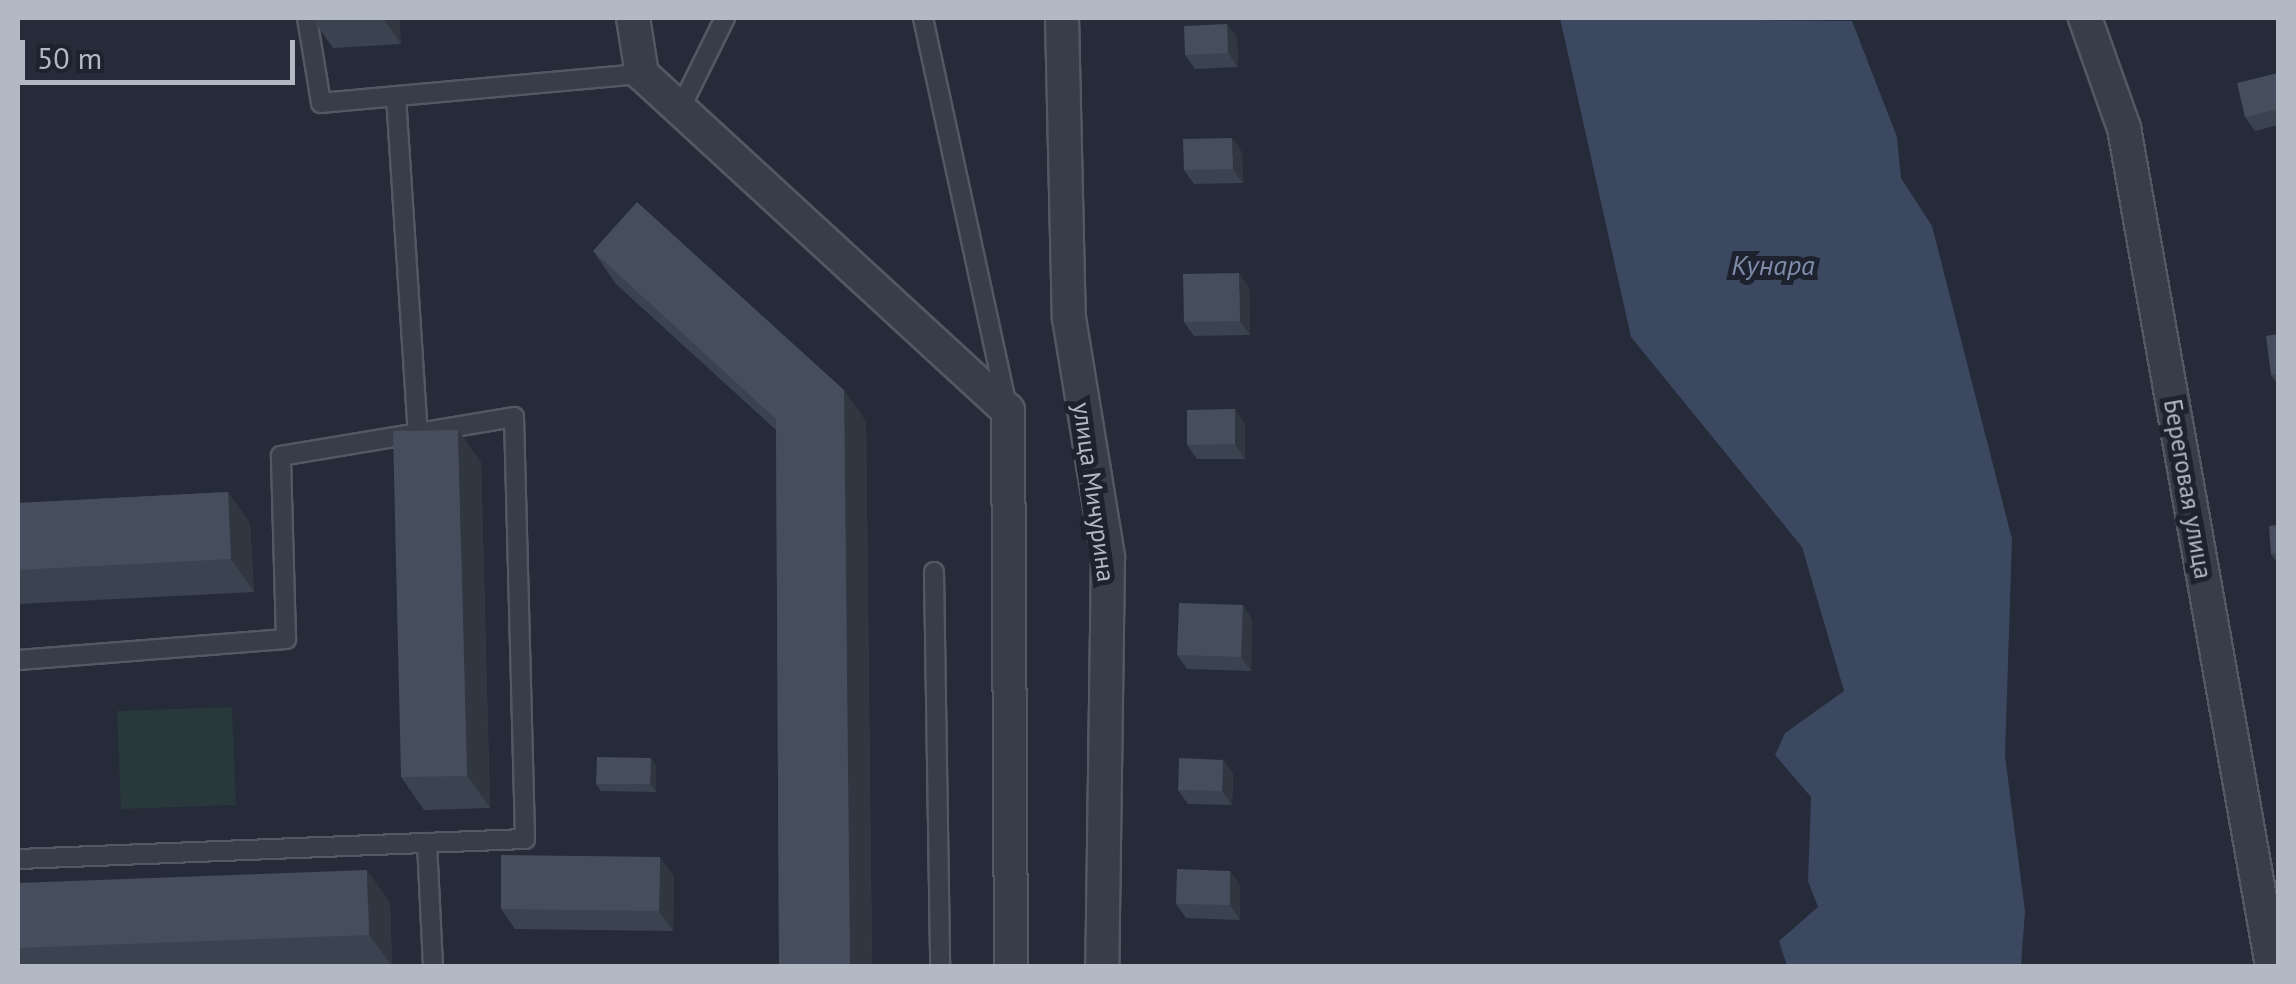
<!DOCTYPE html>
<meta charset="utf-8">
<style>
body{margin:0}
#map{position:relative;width:2296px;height:984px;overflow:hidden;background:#252b39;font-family:"PT Sans",sans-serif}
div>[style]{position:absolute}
.green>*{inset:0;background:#28383b}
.water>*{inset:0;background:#3c4760}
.roads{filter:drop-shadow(2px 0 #535864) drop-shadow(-2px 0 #535864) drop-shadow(0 2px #535864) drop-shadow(0 -2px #535864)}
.service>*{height:18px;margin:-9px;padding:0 9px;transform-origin:9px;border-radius:9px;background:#383d49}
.minor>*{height:32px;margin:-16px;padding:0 16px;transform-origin:16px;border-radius:16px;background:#383d49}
.wall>*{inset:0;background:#3c4350}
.shaded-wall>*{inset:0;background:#313741}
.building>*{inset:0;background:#464e5d}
span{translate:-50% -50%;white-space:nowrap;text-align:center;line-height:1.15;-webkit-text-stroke:10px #1d222e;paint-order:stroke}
.street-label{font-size:25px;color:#b3b8c5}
.water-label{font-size:28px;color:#7e8caa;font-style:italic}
.frame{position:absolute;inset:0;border:20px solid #b3b8c5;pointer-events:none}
.scale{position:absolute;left:20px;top:40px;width:275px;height:45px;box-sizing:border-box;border:5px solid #b3b8c5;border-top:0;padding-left:12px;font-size:30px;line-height:35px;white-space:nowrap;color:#b3b8c5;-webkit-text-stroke:8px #1d222e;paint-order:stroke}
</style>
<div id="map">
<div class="green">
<div style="clip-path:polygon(232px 707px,236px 805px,121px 809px,117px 711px)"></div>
</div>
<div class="water">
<div style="clip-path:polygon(1560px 18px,1852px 21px,1897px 137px,1901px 178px,1932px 226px,2012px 539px,2005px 756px,2025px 911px,2021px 966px,1787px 966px,1779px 941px,1818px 907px,1808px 881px,1811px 797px,1775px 755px,1785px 733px,1844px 691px,1802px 547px,1631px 337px)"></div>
</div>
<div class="roads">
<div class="service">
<div style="left:307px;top:18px;width:86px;rotate:80.6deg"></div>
<div style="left:321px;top:103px;width:322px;rotate:-5.2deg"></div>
<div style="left:923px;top:18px;width:394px;rotate:77.8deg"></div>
<div style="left:396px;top:96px;width:338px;rotate:86.3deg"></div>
<div style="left:680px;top:109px;width:102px;rotate:-63.7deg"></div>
<div style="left:934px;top:572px;width:394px;rotate:89.1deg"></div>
<div style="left:18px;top:660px;width:269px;rotate:-4.5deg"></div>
<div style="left:286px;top:639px;width:183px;rotate:-91.6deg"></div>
<div style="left:281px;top:456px;width:236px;rotate:-9.5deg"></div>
<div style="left:514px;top:417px;width:422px;rotate:88.5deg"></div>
<div style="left:525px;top:839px;width:507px;rotate:177.74deg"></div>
<div style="left:427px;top:843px;width:123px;rotate:87.2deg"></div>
</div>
<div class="minor">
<div style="left:633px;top:18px;width:57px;rotate:80.9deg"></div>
<div style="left:642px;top:74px;width:497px;rotate:42.6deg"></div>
<div style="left:1008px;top:410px;width:556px;rotate:89.69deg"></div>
<div style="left:1062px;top:18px;width:300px;rotate:88.7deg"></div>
<div style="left:1069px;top:318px;width:242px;rotate:80.7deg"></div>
<div style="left:1108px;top:557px;width:409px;rotate:90.8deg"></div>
<div style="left:2085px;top:18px;width:117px;rotate:70.5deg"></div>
<div style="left:2124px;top:128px;width:851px;rotate:79.98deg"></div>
</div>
</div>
<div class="wall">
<div style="clip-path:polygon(312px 18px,399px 18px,401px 44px,333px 48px)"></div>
<div style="clip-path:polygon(1227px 24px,1237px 38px,1238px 67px,1195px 69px,1185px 55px)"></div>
<div style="clip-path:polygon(2278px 73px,2278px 125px,2255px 131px,2245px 117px)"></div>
<div style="clip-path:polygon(1242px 152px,1243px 183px,1194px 184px,1184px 170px)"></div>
<div style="clip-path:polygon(593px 251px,844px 390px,866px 422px,872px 966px,779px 966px,776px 430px,616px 284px)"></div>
<div style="clip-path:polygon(1249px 287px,1250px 335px,1194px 336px,1184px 322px)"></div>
<div style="clip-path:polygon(2278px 334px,2278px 385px,2271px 375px)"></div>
<div style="clip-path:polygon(1245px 424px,1245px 459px,1197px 459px,1187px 445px)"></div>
<div style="clip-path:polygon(481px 462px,490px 808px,424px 810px,401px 777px)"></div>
<div style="clip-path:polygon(228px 492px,250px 524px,254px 592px,18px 604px,18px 503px)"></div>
<div style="clip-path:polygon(2278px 525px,2278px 564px,2271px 554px)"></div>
<div style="clip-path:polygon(1252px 619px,1251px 671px,1187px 669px,1177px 655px)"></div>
<div style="clip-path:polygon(1223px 760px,1233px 774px,1232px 805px,1188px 804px,1178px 790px)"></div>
<div style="clip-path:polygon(656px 765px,656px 792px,601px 791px,596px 784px)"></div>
<div style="clip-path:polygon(660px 857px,674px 877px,673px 931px,515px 929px,501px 909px)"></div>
<div style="clip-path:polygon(18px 883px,390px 902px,392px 966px,18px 966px)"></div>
<div style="clip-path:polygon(1240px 885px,1240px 920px,1186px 918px,1176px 904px)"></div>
</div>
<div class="shaded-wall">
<div style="clip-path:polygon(383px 18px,399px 18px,401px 44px)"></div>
<div style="clip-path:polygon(1227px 24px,1237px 38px,1238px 67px,1228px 53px)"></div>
<div style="clip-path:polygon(1232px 138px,1242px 152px,1243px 183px,1233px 169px)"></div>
<div style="clip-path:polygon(1239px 273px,1249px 287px,1250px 335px,1240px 321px)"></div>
<div style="clip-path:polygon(844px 390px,866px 422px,872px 966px,850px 966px)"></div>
<div style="clip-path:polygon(1235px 409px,1245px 424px,1245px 459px,1235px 444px)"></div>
<div style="clip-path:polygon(458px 430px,481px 462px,490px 808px,467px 776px)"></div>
<div style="clip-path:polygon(228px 492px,250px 524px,254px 592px,231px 559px)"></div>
<div style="clip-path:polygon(1243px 605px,1252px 619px,1251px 671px,1241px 657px)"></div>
<div style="clip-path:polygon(651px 758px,656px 765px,656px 792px,650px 784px)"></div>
<div style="clip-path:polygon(1223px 760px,1233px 774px,1232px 805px,1222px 791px)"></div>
<div style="clip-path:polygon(660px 857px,674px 877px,673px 931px,659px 911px)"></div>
<div style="clip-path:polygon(367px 870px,390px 902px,392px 966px,369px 935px)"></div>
<div style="clip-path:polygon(1230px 871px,1240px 885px,1240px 920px,1230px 905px)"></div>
</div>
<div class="building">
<div style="clip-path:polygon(1227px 24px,1228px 53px,1185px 55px,1184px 26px)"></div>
<div style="clip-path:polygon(2278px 73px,2278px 109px,2245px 117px,2237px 83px)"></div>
<div style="clip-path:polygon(1232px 138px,1233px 169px,1184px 170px,1183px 139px)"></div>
<div style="clip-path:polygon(637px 202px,844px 390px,850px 966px,779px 966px,776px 419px,593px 251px)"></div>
<div style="clip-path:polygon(1239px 273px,1240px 321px,1184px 322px,1183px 274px)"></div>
<div style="clip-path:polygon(2278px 334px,2278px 374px,2271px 375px,2266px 336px)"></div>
<div style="clip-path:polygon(1235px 409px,1235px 444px,1187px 445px,1187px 410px)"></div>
<div style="clip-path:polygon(458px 430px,467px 776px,401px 777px,393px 431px)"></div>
<div style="clip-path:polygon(228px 492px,231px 559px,18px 570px,18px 503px)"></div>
<div style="clip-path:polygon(2278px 525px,2278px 553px,2271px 554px,2269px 526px)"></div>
<div style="clip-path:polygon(1179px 603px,1243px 605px,1241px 657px,1177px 655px)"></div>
<div style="clip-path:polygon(597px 757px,651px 758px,650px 784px,596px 784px)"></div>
<div style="clip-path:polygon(1179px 758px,1223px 760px,1222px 791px,1178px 790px)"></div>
<div style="clip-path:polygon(501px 855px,660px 857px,659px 911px,501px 909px)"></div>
<div style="clip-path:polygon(1177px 869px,1230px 871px,1230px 905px,1176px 904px)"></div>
<div style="clip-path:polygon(367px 870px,369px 935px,18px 948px,18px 883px)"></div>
</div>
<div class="street-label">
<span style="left:2188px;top:489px;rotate:80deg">Береговая улица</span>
<span style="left:1094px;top:492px;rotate:82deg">улица Мичурина</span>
</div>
<div class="water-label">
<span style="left:1773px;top:265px">Кунара</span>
</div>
<div class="frame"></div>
<div class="scale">50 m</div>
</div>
